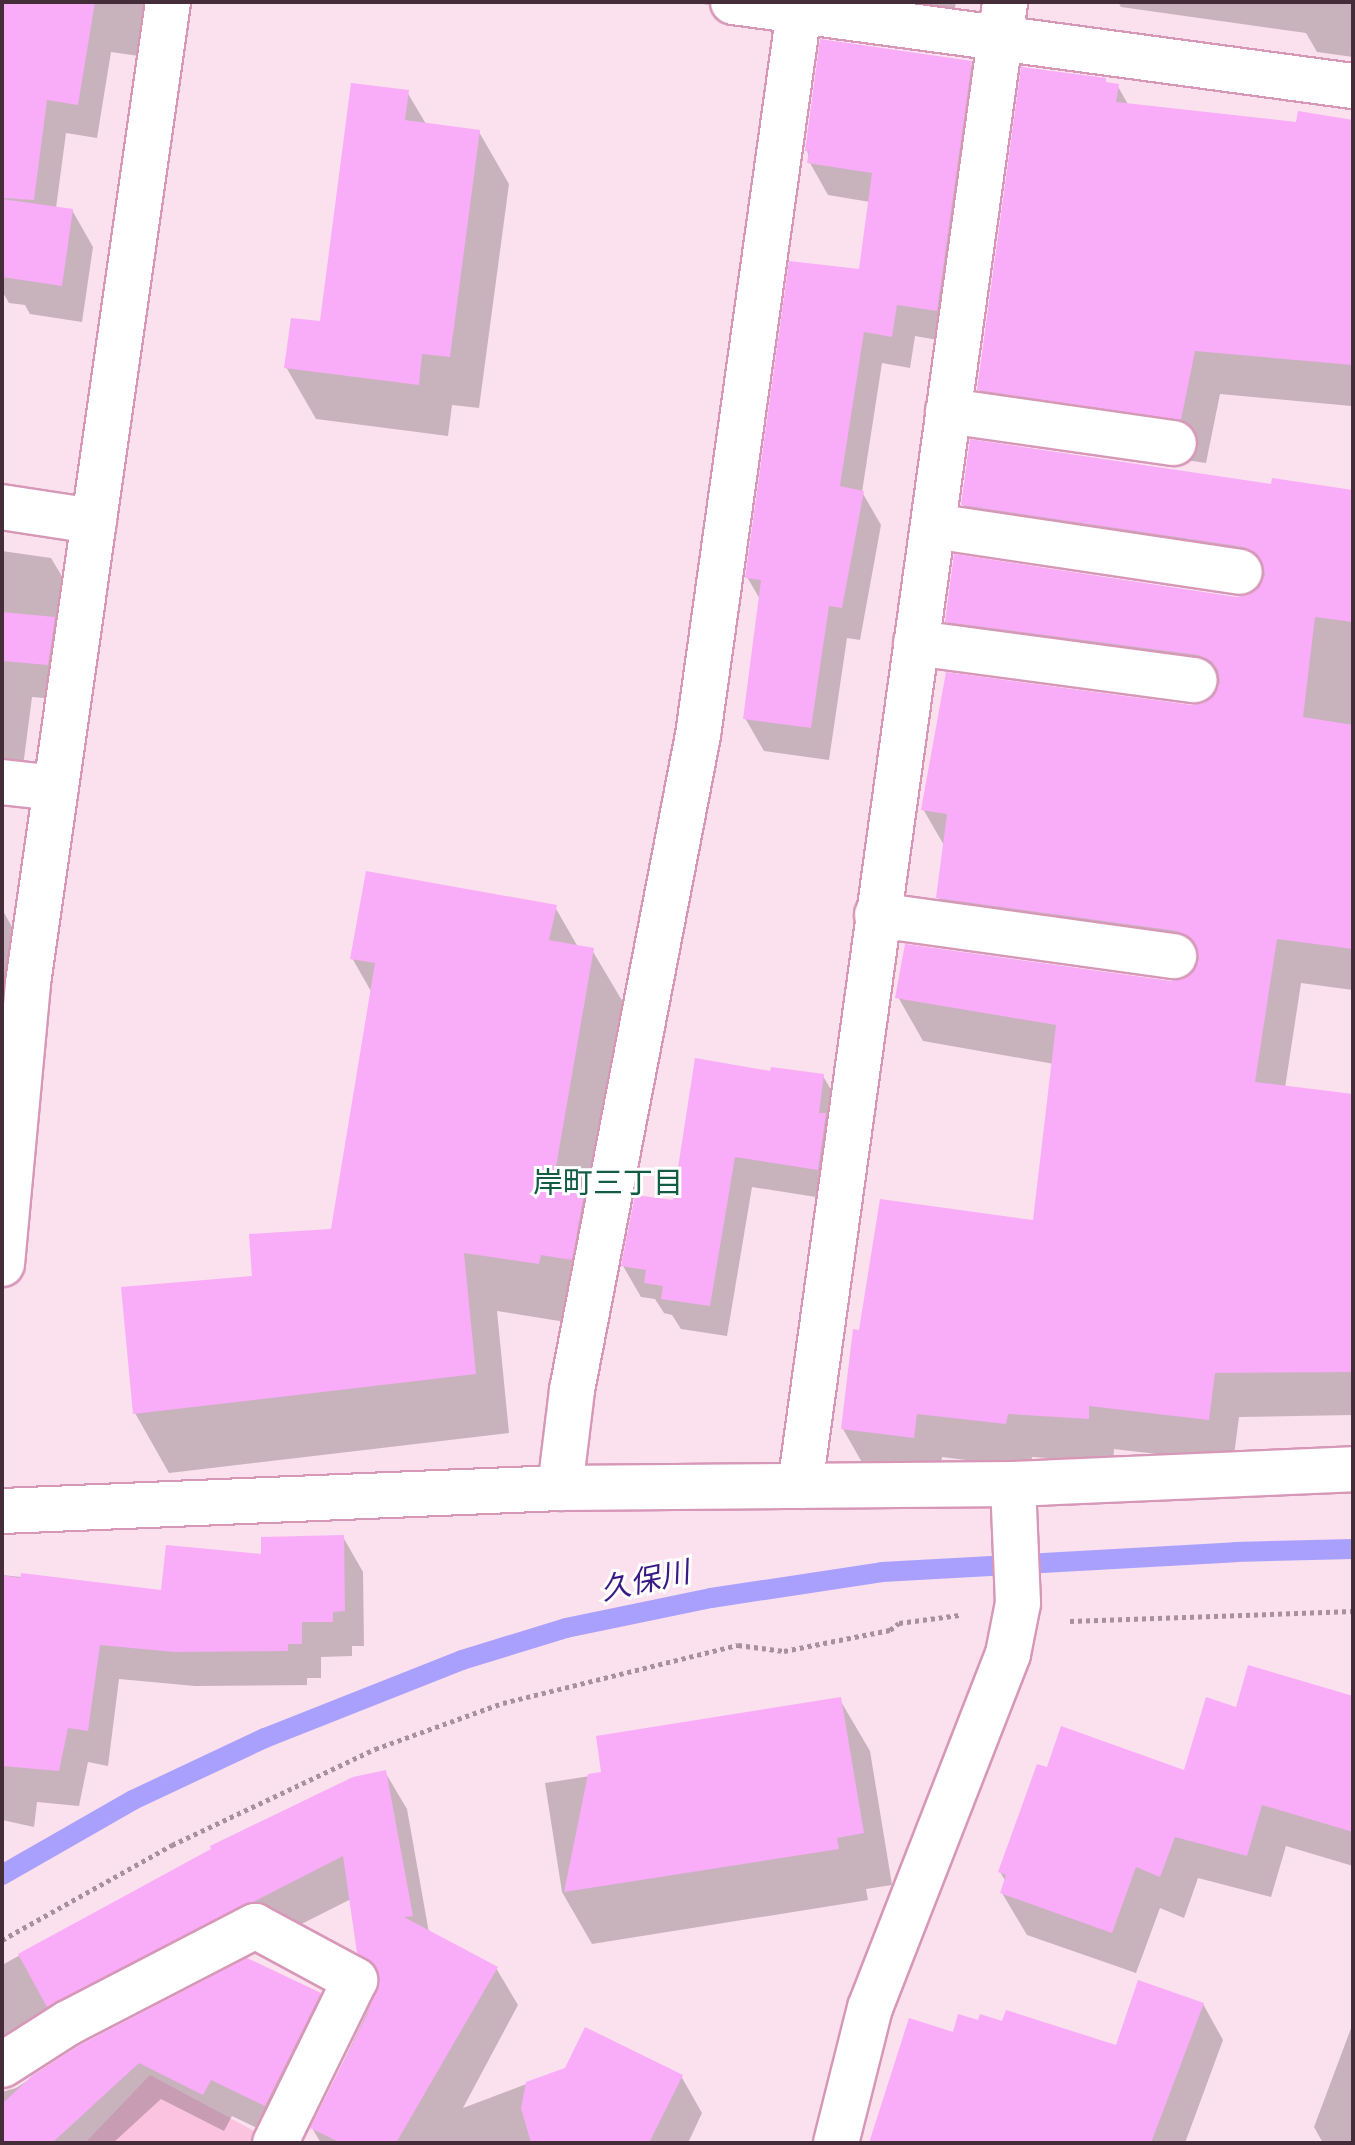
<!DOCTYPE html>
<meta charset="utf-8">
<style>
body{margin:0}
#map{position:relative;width:1355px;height:2145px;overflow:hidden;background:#fbe0ed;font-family:Arial,"Noto Sans JP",sans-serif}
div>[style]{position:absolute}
.green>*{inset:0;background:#fbc3df}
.shadow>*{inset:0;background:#0003}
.stream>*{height:20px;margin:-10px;padding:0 10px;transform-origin:10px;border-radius:10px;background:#a9a0fd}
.building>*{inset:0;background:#f9acf8}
.path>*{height:5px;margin-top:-2.5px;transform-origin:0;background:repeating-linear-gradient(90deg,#aa909d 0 4px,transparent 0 8px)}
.roads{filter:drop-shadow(2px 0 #d798b8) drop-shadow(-2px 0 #d798b8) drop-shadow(0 2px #d798b8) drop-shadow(0 -2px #d798b8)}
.minor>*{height:44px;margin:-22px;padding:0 22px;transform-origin:22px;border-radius:22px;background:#fff}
span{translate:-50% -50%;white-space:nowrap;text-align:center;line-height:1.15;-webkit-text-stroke:6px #fff;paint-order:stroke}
.neighbourhood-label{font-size:30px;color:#125c45}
.water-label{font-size:30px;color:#391a84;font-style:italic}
.frame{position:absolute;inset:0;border:4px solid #452c39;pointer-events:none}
</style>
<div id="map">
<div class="green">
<div style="clip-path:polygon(150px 2075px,258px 2133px,253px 2143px,85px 2143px)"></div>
</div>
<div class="shadow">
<div style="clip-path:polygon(2px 2px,155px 2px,146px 57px,111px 52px,97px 138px,66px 133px,56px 208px,72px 210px,93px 247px,82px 322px,30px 314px,25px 305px,9px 303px,2px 291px)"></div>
<div style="clip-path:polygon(688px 2px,956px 2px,950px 38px)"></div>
<div style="clip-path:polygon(1118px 2px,1353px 2px,1353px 57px,1317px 52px,1306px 33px,1121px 7px)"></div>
<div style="clip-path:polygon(970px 63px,989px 95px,955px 343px,915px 336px,910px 368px,882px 363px,862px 492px,881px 525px,860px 640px,847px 638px,829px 760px,764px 751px,745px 718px,761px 601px,747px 577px,860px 271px,870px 202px,828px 195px,810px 163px,807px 150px)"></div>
<div style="clip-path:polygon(1105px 80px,1108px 85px,1117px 85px,1129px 106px,1298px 124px,1353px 122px,1351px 406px,1220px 394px,1206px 463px,1004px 434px,979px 389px)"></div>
<div style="clip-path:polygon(407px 92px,426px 124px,479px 132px,509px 184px,479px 408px,452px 405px,448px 436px,316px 419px,286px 367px,322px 323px)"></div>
<div style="clip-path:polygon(1272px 487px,1353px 492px,1353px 990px,1301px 983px,1285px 1088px,1353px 1096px,1353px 1415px,1239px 1417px,1233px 1463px,1114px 1449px,1113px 1462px,1032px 1457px,1031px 1468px,942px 1457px,938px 1481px,868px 1473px,843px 1429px,860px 1332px,1035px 1223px,1054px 1064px,923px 1041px,898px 997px,1171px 983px,1183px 981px,1194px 973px,964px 942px,939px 898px,945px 847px,923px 809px,1192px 707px,1205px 705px,1215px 698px,972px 665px,947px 621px,1236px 599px,1249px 597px,1261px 589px,988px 549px,963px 504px)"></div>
<div style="clip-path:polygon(2px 551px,51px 558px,72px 593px,68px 700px,32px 697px,21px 782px,2px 780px)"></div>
<div style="clip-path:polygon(555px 907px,578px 947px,592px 950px,627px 1009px,572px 1323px,497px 1311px,509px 1433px,169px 1473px,135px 1413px,254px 1277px,332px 1231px,372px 993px,352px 958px)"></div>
<div style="clip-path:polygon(2px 909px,12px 927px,10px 947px,19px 964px,2px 1093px)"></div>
<div style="clip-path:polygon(772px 1073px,823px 1076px,841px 1107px,835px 1200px,752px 1187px,727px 1336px,681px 1329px,672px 1315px,664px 1313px,655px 1299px,641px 1297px,623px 1266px)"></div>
<div style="clip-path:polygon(343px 1537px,363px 1572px,364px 1646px,352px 1646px,352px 1656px,321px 1657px,321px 1678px,307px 1678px,307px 1685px,195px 1686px,119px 1679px,108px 1766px,88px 1762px,79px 1806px,37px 1802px,34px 1827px,2px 1820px,2px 1575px,162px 1592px,263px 1556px)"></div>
<div style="clip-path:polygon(1353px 1698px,1353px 1866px,1286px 1846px,1271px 1897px,1198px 1878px,1184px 1918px,1160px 1908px,1136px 1973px,1027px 1935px,1002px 1893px,1006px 1882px,1000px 1872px,1048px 1770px,1185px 1773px,1238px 1709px)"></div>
<div style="clip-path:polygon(840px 1700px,870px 1751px,892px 1885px,866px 1889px,868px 1900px,592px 1944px,562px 1892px,545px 1783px,603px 1774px)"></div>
<div style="clip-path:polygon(385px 1772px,407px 1809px,429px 1933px,496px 1968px,518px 2005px,463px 2108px,566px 2069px,681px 2076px,702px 2113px,688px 2143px,321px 2143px,312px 2128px,379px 1987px,359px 1952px,351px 1899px,78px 2037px,2px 2088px,2px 1965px,213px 1850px)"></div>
<div style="clip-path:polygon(319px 1995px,341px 2031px,286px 2142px,232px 2116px,224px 2131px,161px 2099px,113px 2143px,2px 2143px,2px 2092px,16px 2088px,82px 2046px)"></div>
<div style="clip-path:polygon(1203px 2004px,1223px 2040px,1185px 2143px,871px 2143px,954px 2034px,1117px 2048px)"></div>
<div style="clip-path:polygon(1353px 2023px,1353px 2143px,1323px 2143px,1314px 2127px)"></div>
</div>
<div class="stream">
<div style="left:2px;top:1875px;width:151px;rotate:-29.8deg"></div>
<div style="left:133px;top:1800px;width:146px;rotate:-25.2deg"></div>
<div style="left:265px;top:1738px;width:212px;rotate:-21.6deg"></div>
<div style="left:462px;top:1660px;width:109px;rotate:-17.1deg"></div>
<div style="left:566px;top:1628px;width:148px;rotate:-11.7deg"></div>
<div style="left:711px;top:1598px;width:173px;rotate:-8.6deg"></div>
<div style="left:882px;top:1572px;width:354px;rotate:-3.2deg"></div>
<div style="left:1235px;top:1552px;width:118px;rotate:-1.5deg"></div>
</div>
<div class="building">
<div style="clip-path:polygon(2px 2px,95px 2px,78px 105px,47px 100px,34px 200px,2px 198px)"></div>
<div style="clip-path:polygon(820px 39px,972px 61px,937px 311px,897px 305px,892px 337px,864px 332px,840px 486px,864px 491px,842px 608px,829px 606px,811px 728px,743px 719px,761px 580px,745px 578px,789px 261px,859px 269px,872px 173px,807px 163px,809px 151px,805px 151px)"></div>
<div style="clip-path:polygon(1021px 67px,1106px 78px,1106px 82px,1119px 84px,1116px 102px,1296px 122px,1298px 111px,1353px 120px,1353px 365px,1195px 351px,1181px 420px,977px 390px)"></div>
<div style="clip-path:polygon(351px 83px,409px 90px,405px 120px,480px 130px,450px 357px,422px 354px,419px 385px,284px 368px,291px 318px,320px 321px)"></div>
<div style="clip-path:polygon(2px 199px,73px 209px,62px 286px,2px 277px)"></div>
<div style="clip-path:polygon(970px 439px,1271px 484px,1272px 478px,1353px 490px,1353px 622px,1315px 617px,1303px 717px,1353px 725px,1353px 949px,1277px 939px,1255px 1082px,1353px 1094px,1353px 1372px,1215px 1373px,1209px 1420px,1089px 1406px,1089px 1419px,1008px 1414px,1006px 1424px,917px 1414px,914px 1438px,841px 1429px,853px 1329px,859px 1330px,880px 1199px,1033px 1220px,1056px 1025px,895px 998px,905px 944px,1171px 981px,1183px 979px,1193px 972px,1199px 959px,1197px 947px,1190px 937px,1177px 931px,936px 898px,947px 814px,921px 810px,946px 672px,1192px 705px,1204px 703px,1214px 696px,1220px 682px,1218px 670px,1211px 661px,1198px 655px,945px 622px,954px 554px,1236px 597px,1248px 595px,1259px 588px,1265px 575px,1263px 564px,1256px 553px,1244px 547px,961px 505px)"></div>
<div style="clip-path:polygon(2px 612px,55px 617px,48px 665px,2px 661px)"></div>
<div style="clip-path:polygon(366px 871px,557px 905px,549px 940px,594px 948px,553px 1184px,585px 1188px,572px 1260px,541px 1255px,539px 1264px,464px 1253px,476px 1374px,133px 1414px,121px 1287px,252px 1276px,249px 1234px,331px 1229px,375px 963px,350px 959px)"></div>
<div style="clip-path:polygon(695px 1058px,770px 1071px,771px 1067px,824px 1074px,819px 1113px,826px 1113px,818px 1170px,735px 1157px,710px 1306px,661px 1299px,663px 1286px,644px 1283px,646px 1270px,621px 1266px,635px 1195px,673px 1200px)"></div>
<div style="clip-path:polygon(344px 1535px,345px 1611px,333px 1612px,333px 1622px,302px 1622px,302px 1644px,288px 1644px,288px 1651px,174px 1652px,100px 1645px,88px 1731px,68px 1728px,59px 1771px,2px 1766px,2px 1575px,20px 1578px,21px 1573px,161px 1590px,166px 1545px,261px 1554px,261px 1537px)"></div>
<div style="clip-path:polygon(1248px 1665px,1353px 1696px,1353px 1832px,1262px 1805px,1247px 1856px,1175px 1837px,1160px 1877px,1136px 1867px,1112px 1933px,1000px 1893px,1006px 1875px,998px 1872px,1037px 1764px,1047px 1767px,1061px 1726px,1184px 1770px,1206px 1697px,1236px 1707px)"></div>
<div style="clip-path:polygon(841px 1697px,864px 1833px,837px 1838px,839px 1849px,564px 1892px,588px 1774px,601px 1772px,596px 1736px)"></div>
<div style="clip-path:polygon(386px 1770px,413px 1916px,404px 1917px,498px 1967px,396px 2143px,341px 2143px,310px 2128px,367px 2015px,380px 1979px,376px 1966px,357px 1953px,343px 1856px,47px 2007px,18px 1954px,211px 1849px,210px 1846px,353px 1777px)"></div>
<div style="clip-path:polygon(247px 1958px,321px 1993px,265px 2106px,211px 2080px,203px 2095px,139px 2063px,52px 2143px,2px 2143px,2px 2104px,33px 2075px,80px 2045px)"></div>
<div style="clip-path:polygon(1138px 1980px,1204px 2003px,1151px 2143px,869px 2143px,909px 2018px,953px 2032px,958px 2014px,978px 2020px,980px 2014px,1002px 2021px,1006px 2010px,1116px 2045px)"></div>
<div style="clip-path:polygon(585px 2027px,683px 2075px,649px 2143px,531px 2143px,521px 2108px,526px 2082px,565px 2068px)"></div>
</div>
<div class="path">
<div style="left:1070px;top:1621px;width:283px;rotate:-2deg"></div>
<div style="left:2px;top:1940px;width:195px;rotate:-29.2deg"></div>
<div style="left:172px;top:1845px;width:225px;rotate:-25.3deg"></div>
<div style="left:375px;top:1749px;width:136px;rotate:-19.8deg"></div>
<div style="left:503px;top:1703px;width:242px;rotate:-13.9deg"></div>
<div style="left:738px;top:1645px;width:46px;rotate:7.4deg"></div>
<div style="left:784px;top:1651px;width:108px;rotate:-11.2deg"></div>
<div style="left:890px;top:1630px;width:11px;rotate:-38deg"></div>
<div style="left:899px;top:1623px;width:61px;rotate:-7.6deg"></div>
</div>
<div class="roads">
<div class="minor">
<div style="left:733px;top:2px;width:626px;rotate:7.72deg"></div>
<div style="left:948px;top:411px;width:228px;rotate:8.1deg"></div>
<div style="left:2px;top:507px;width:93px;rotate:8.7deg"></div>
<div style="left:933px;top:526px;width:310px;rotate:8.5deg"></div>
<div style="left:916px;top:643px;width:281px;rotate:7.6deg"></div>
<div style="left:2px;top:782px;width:54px;rotate:6.3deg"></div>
<div style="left:877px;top:915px;width:300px;rotate:7.9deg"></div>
<div style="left:2px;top:1264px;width:282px;rotate:-84.7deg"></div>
<div style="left:28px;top:983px;width:991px;rotate:-81.88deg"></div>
<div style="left:800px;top:1486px;width:1498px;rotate:-82.13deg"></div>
<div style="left:560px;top:1488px;width:99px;rotate:-83deg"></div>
<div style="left:572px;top:1390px;width:667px;rotate:-79.11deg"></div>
<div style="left:698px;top:735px;width:731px;rotate:-82.06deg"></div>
<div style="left:2px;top:1511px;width:558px;rotate:-2.36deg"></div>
<div style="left:560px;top:1488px;width:453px;rotate:-0.5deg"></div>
<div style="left:1013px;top:1484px;width:340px;rotate:-2.5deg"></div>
<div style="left:2px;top:2065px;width:78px;rotate:-32.5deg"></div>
<div style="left:68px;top:2023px;width:211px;rotate:-27.4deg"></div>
<div style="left:255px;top:1926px;width:114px;rotate:28.4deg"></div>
<div style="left:355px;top:1980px;width:182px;rotate:116.1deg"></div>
<div style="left:836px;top:2143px;width:139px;rotate:-75.9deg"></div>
<div style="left:870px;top:2008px;width:380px;rotate:-68.7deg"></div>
<div style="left:1008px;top:1654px;width:52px;rotate:-78.9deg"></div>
<div style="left:1018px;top:1603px;width:119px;rotate:-92.4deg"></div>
</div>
</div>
<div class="neighbourhood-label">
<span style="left:608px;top:1183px">岸町三丁目</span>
</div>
<div class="water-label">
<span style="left:645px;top:1581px;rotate:-12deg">久保川</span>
</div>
<div class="frame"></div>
</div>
